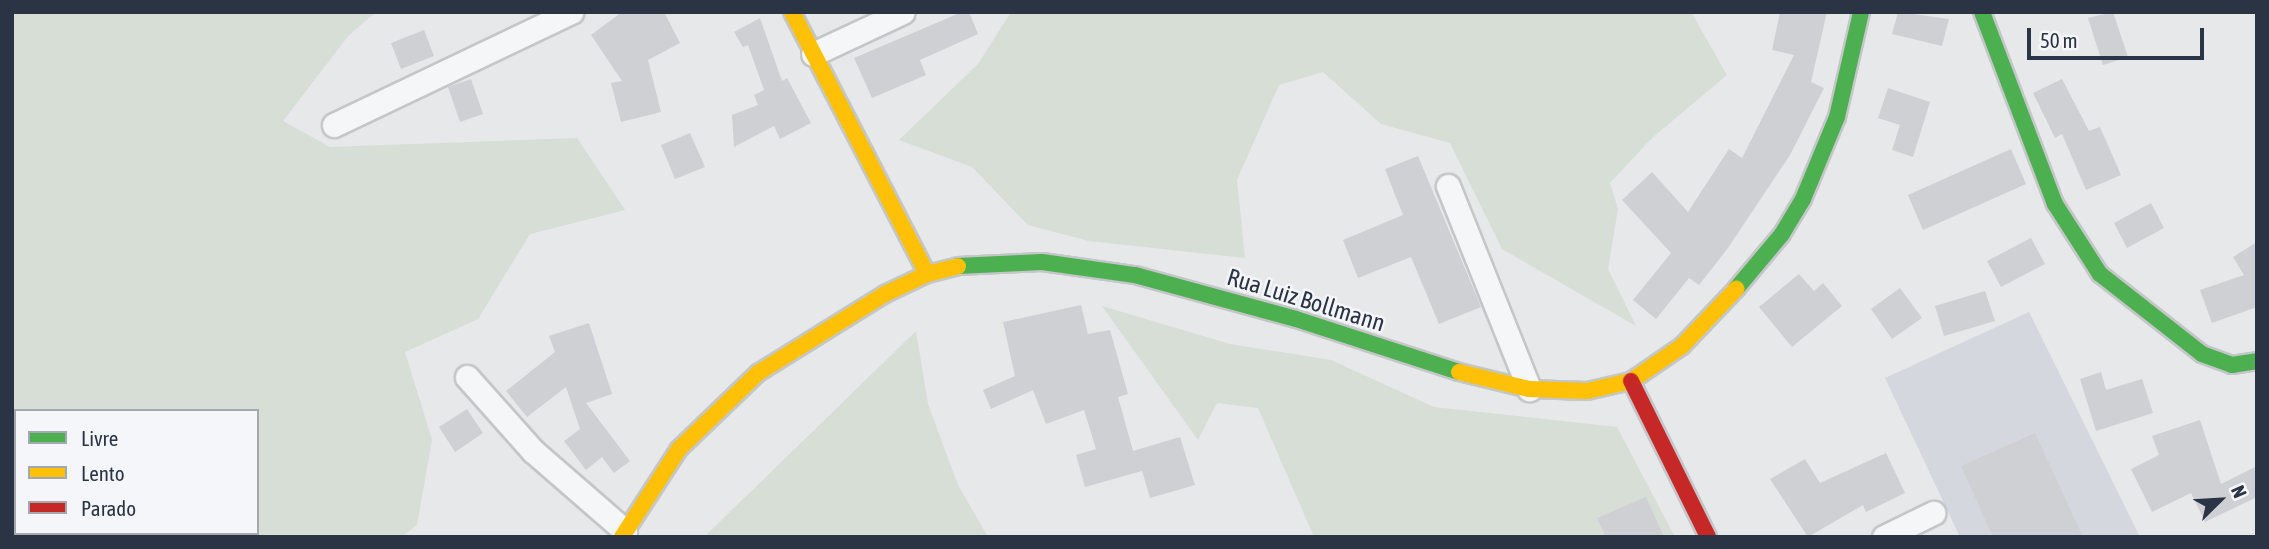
<!DOCTYPE html>
<style>
body{margin:0}
#map{position:relative;width:2269px;height:549px;overflow:hidden;background:#e6e8ea;font-family:"Asap Condensed",sans-serif}
div>[style]{position:absolute}
.built>*{inset:0;background:#d4d7dd}
.green>*{inset:0;background:#d6ded6}
.building>*{inset:0;background:#ced0d3}
.roads{filter:drop-shadow(2px 0 #c4c6c8) drop-shadow(-2px 0 #c4c6c8) drop-shadow(0 2px #c4c6c8) drop-shadow(0 -2px #c4c6c8)}
.street>*{height:23px;margin:-11.5px;padding:0 11.5px;transform-origin:11.5px;border-radius:11.5px;background:#f5f6f7}
.fast>*{height:16px;margin:-8px;padding:0 8px;transform-origin:8px;border-radius:8px;background:#4caf50}
.slow>*{height:16px;margin:-8px;padding:0 8px;transform-origin:8px;border-radius:8px;background:#ffc107}
.jam>*{height:16px;margin:-8px;padding:0 8px;transform-origin:8px;border-radius:8px;background:#c62828}
span{translate:-50% -50%;white-space:nowrap;text-align:center;line-height:1.15;-webkit-text-stroke:5px #f4f6f9;paint-order:stroke}
.street-label{font-size:24px;color:#2b3445}
.frame{position:absolute;inset:0;border:14px solid #2b3445;pointer-events:none}
.legend{position:absolute;left:14px;top:409px;width:245px;height:126px;box-sizing:border-box;background:#f4f6f9;border:2px solid #a4a8b1;margin:0;padding:9px 12px;list-style:none;font-size:21px;color:#2b3445}
.legend li{display:flex;align-items:center;gap:14px;height:35px}
.legend b{width:35px;border:2px solid #a4a8b1}
.north{position:absolute;left:2185px;top:465px;width:70px;height:70px;-webkit-text-stroke:5px #f4f6f9;paint-order:stroke;rotate:66deg;font-size:19px;font-weight:700;line-height:28px;text-align:center;color:#2b3445}
.north::after{content:'';display:block;margin:auto;width:24px;height:32px;background:#2b3445;clip-path:polygon(50% 0,100% 100%,50% 72%,0 100%)}
.scale{position:absolute;left:2027px;top:28px;width:177px;height:32px;box-sizing:border-box;border:4px solid #2b3445;border-top:0;padding-left:9px;font-size:21px;line-height:24px;white-space:nowrap;color:#2b3445;-webkit-text-stroke:5px #f4f6f9;paint-order:stroke}
</style>
<div id="map">
<div class="built">
<div style="clip-path:polygon(2029px 312px,2140px 537px,1960px 537px,1885px 378px)"></div>
</div>
<div class="green">
<div style="clip-path:polygon(12px 12px,376px 12px,349px 35px,283px 121px,330px 147px,577px 138px,625px 210px,530px 234px,478px 319px,405px 352px,432px 440px,417px 525px,401px 537px,181px 537px,175px 533px,257px 533px,257px 411px,16px 411px,12px 530px)"></div>
<div style="clip-path:polygon(1011px 12px,1691px 12px,1727px 75px,1652px 138px,1610px 183px,1618px 209px,1608px 269px,1636px 326px,1502px 249px,1450px 143px,1381px 124px,1323px 72px,1279px 85px,1237px 180px,1245px 258px,1089px 241px,1028px 225px,972px 167px,899px 140px,978px 64px)"></div>
<div style="clip-path:polygon(1102px 306px,1230px 344px,1331px 360px,1434px 407px,1617px 427px,1675px 537px,1314px 537px,1258px 408px,1217px 403px,1198px 440px)"></div>
<div style="clip-path:polygon(916px 331px,928px 404px,958px 485px,988px 537px,704px 537px)"></div>
</div>
<div class="building">
<div style="clip-path:polygon(622px 12px,664px 12px,680px 43px,648px 60px,661px 112px,621px 122px,611px 83px,622px 81px,591px 35px)"></div>
<div style="clip-path:polygon(962px 12px,969px 12px,978px 34px,920px 60px,926px 75px,872px 98px,854px 58px)"></div>
<div style="clip-path:polygon(1780px 12px,1827px 12px,1811px 82px,1824px 88px,1790px 155px,1728px 248px,1699px 285px,1689px 278px,1656px 319px,1633px 300px,1671px 253px,1622px 200px,1652px 172px,1688px 212px,1729px 149px,1742px 158px,1794px 55px,1772px 50px)"></div>
<div style="clip-path:polygon(1898px 12px,1949px 19px,1942px 46px,1892px 34px)"></div>
<div style="clip-path:polygon(2113px 12px,2128px 57px,2103px 65px,2088px 18px)"></div>
<div style="clip-path:polygon(760px 18px,782px 81px,787px 78px,811px 123px,780px 139px,774px 126px,734px 147px,732px 115px,758px 105px,754px 95px,764px 90px,748px 45px,743px 47px,734px 32px)"></div>
<div style="clip-path:polygon(424px 30px,434px 56px,401px 69px,391px 43px)"></div>
<div style="clip-path:polygon(471px 79px,483px 114px,460px 122px,448px 87px)"></div>
<div style="clip-path:polygon(2062px 79px,2089px 131px,2100px 127px,2121px 175px,2086px 190px,2062px 134px,2055px 138px,2033px 93px)"></div>
<div style="clip-path:polygon(1888px 88px,1930px 102px,1913px 157px,1892px 150px,1900px 125px,1878px 118px)"></div>
<div style="clip-path:polygon(690px 133px,705px 167px,675px 179px,661px 145px)"></div>
<div style="clip-path:polygon(2011px 149px,2026px 184px,1923px 230px,1908px 195px)"></div>
<div style="clip-path:polygon(1418px 156px,1481px 307px,1439px 324px,1411px 257px,1358px 278px,1343px 240px,1403px 215px,1385px 169px)"></div>
<div style="clip-path:polygon(2151px 203px,2164px 228px,2127px 248px,2114px 223px)"></div>
<div style="clip-path:polygon(2031px 238px,2045px 264px,2001px 287px,1987px 261px)"></div>
<div style="clip-path:polygon(2257px 242px,2257px 307px,2212px 323px,2200px 290px,2244px 275px,2233px 257px)"></div>
<div style="clip-path:polygon(1799px 274px,1814px 291px,1823px 283px,1842px 306px,1792px 347px,1759px 307px)"></div>
<div style="clip-path:polygon(1900px 288px,1922px 318px,1892px 339px,1871px 309px)"></div>
<div style="clip-path:polygon(1985px 291px,1995px 321px,1944px 336px,1935px 306px)"></div>
<div style="clip-path:polygon(1081px 305px,1088px 334px,1110px 330px,1128px 394px,1118px 397px,1133px 451px,1180px 437px,1195px 485px,1150px 498px,1142px 471px,1085px 487px,1076px 455px,1096px 449px,1084px 410px,1046px 424px,1033px 390px,991px 409px,983px 390px,1015px 376px,1003px 322px)"></div>
<div style="clip-path:polygon(589px 323px,612px 394px,586px 403px,630px 461px,614px 473px,602px 457px,586px 470px,564px 441px,580px 429px,566px 387px,527px 417px,506px 391px,555px 352px,549px 336px)"></div>
<div style="clip-path:polygon(2101px 372px,2106px 390px,2142px 379px,2153px 413px,2096px 431px,2080px 379px)"></div>
<div style="clip-path:polygon(467px 409px,483px 433px,455px 452px,439px 427px)"></div>
<div style="clip-path:polygon(2200px 420px,2221px 484px,2257px 466px,2257px 497px,2205px 522px,2191px 493px,2152px 512px,2131px 469px,2159px 455px,2152px 436px)"></div>
<div style="clip-path:polygon(2035px 433px,2083px 537px,1993px 537px,1961px 466px)"></div>
<div style="clip-path:polygon(1886px 453px,1905px 493px,1866px 512px,1863px 505px,1808px 537px,1770px 479px,1805px 459px,1820px 483px)"></div>
<div style="clip-path:polygon(1646px 497px,1664px 537px,1606px 537px,1597px 518px)"></div>
</div>
<div class="roads">
<div class="street">
<div style="left:813px;top:54px;width:99px;rotate:-25deg"></div>
<div style="left:334px;top:125px;width:263px;rotate:-25.5deg"></div>
<div style="left:1448px;top:186px;width:219px;rotate:68.2deg"></div>
<div style="left:467px;top:377px;width:99px;rotate:48.3deg"></div>
<div style="left:533px;top:451px;width:122px;rotate:41deg"></div>
<div style="left:1884px;top:537px;width:55px;rotate:-26.1deg"></div>
</div>
<div class="fast">
<div style="left:1982px;top:12px;width:205px;rotate:69.2deg"></div>
<div style="left:2055px;top:204px;width:83px;rotate:57.3deg"></div>
<div style="left:2100px;top:274px;width:130px;rotate:38.1deg"></div>
<div style="left:2202px;top:354px;width:32px;rotate:20deg"></div>
<div style="left:2232px;top:365px;width:25px;rotate:-9deg"></div>
<div style="left:958px;top:266px;width:84px;rotate:-2.7deg"></div>
<div style="left:1042px;top:262px;width:94px;rotate:8deg"></div>
<div style="left:1135px;top:275px;width:167px;rotate:15.3deg"></div>
<div style="left:1296px;top:319px;width:171px;rotate:18deg"></div>
<div style="left:1736px;top:289px;width:72px;rotate:-50.1deg"></div>
<div style="left:1782px;top:234px;width:41px;rotate:-59deg"></div>
<div style="left:1803px;top:199px;width:89px;rotate:-67.5deg"></div>
<div style="left:1837px;top:117px;width:108px;rotate:-77.1deg"></div>
</div>
<div class="slow">
<div style="left:792px;top:12px;width:295px;rotate:62.7deg"></div>
<div style="left:1459px;top:372px;width:72px;rotate:13.7deg"></div>
<div style="left:1529px;top:389px;width:58px;rotate:2deg"></div>
<div style="left:1587px;top:391px;width:45px;rotate:-12.8deg"></div>
<div style="left:1631px;top:381px;width:62px;rotate:-34.5deg"></div>
<div style="left:1682px;top:346px;width:79px;rotate:-46.5deg"></div>
<div style="left:622px;top:537px;width:105px;rotate:-57.1deg"></div>
<div style="left:679px;top:449px;width:110px;rotate:-43.9deg"></div>
<div style="left:758px;top:373px;width:150px;rotate:-31.9deg"></div>
<div style="left:885px;top:294px;width:47px;rotate:-25.5deg"></div>
<div style="left:927px;top:274px;width:32px;rotate:-14deg"></div>
</div>
<div class="jam">
<div style="left:1631px;top:381px;width:174px;rotate:63.7deg"></div>
</div>
</div>
<div class="street-label">
<span style="left:1306px;top:300px;rotate:17deg">Rua Luiz Bollmann</span>
</div>
<div class="frame"></div>
<ul class="legend">
<li><b style="height:9px;background:#4caf50"></b>Livre</li>
<li><b style="height:9px;background:#ffc107"></b>Lento</li>
<li><b style="height:9px;background:#c62828"></b>Parado</li>
</ul>
<div class="north">N</div>
<div class="scale">50 m</div>
</div>
